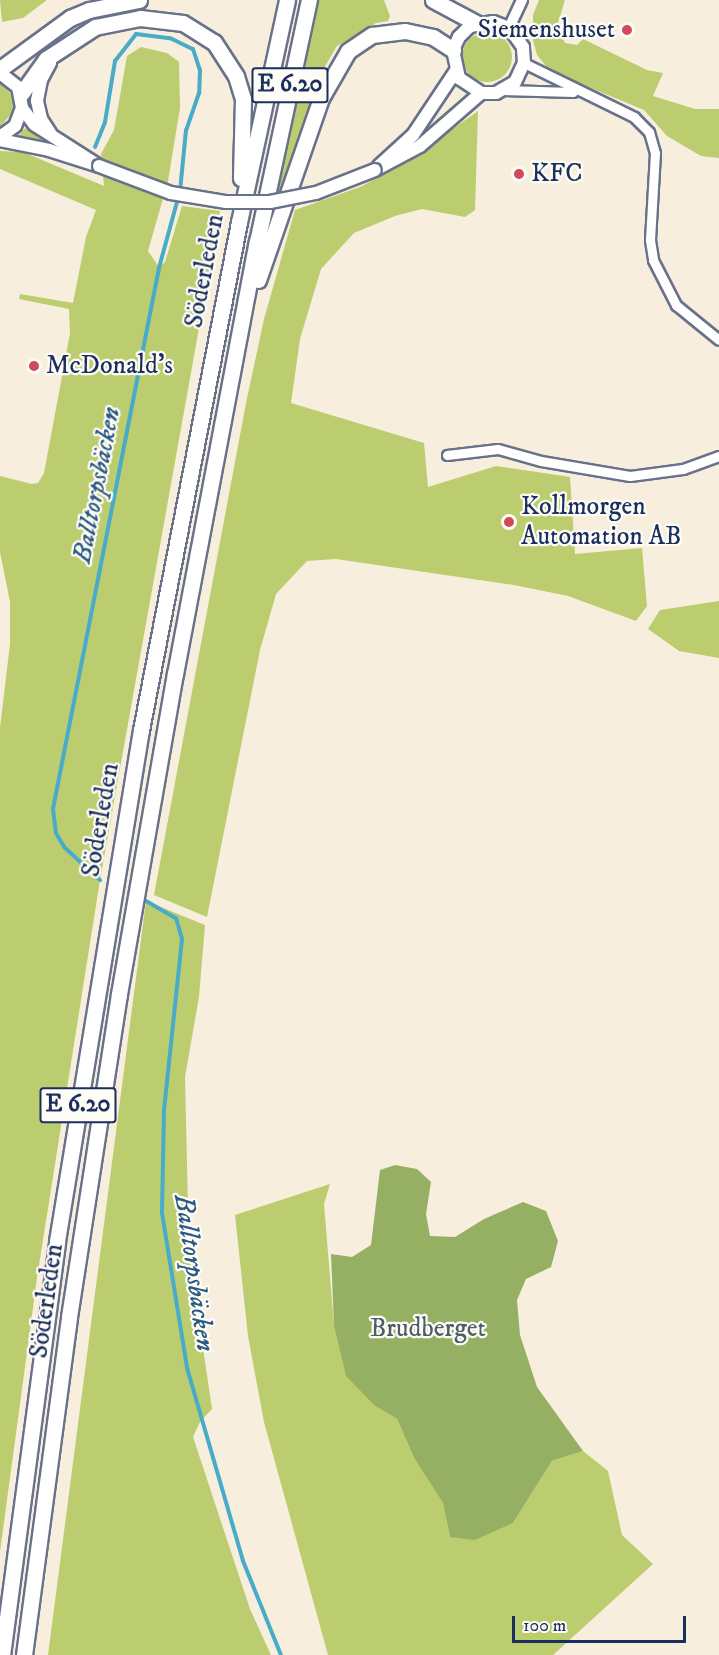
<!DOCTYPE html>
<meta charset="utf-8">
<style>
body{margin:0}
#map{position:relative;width:719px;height:1655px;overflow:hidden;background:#f7eedd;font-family:"IM FELL DW Pica",serif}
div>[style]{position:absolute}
.green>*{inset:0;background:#bccd70}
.round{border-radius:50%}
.forest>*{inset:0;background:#95b062}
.stream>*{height:4px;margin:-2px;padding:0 2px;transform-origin:2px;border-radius:2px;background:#48abc8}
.roads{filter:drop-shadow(2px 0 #68728a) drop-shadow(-2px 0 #68728a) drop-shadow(0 2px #68728a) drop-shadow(0 -2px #68728a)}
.minor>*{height:9px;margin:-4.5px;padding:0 4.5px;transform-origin:4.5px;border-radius:4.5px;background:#fff}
.tertiary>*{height:10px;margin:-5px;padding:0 5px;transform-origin:5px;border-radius:5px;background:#fff}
.secondary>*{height:12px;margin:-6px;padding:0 6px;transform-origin:6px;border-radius:6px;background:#fff}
.trunk>*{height:15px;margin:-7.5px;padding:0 7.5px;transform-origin:7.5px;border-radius:7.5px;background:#fff}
.bridges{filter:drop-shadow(2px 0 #68728a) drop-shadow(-2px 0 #68728a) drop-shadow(0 2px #68728a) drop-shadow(0 -2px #68728a)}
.secondary-bridge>*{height:12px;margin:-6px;padding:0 6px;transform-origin:6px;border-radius:6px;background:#fff}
.dots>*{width:16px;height:16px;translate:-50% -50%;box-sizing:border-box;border:3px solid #fdfcf7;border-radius:50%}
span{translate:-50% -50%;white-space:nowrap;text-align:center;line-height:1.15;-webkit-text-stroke:4.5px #fdfcf7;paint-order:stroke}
.shield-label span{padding:2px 4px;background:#fdfcf7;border:2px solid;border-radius:4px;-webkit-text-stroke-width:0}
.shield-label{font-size:24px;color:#1b2f5e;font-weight:700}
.poi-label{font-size:26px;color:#1b2f5e}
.right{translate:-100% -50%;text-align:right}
.left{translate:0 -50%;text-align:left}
.street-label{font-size:26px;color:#1b2f5e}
.park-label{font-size:26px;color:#4b5e63}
.water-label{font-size:27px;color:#2b5a83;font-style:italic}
.scale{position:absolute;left:512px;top:1616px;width:174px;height:27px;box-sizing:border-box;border:3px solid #1b2f5e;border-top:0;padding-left:8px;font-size:18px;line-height:21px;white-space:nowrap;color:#1b2f5e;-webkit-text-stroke:4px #fdfcf7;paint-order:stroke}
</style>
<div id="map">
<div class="green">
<div style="clip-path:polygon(0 0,47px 0,23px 18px,2px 22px)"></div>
<div style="clip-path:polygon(319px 0,384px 0,390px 16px,388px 21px,376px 23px,337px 46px,323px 70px,283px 191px,277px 191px)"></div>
<div style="clip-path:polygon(539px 0,565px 0,557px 26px,565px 43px,577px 45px,583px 39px,647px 70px,663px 73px,653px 96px,695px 109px,719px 109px,719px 158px,701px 156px,667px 136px,644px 110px,550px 71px,537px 55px,533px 40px,533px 15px)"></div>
<div class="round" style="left:462px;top:32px;width:50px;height:50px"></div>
<div style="clip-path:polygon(141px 47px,167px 53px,179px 62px,180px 108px,168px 181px,148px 251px,159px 267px,165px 262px,182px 206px,220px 211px,100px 880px,37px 1278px,0 1552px,0 728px,10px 644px,10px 602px,0 552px,0 476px,32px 484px,38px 483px,44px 473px,70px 333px,69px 309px,19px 299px,20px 294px,73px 303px,86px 237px,96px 210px,0 169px,0 151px,23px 152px,104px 186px,101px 154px,114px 130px,127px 56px)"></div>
<div style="clip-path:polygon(0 83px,11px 94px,14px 103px,12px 113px,0 127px)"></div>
<div style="clip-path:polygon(478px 111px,475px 210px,465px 217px,422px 209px,395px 216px,354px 233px,321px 269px,300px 339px,291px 403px,424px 443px,428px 487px,496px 466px,570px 477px,575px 554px,642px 548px,647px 606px,636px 621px,568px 596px,514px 585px,336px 559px,307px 561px,276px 594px,260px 650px,207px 917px,154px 895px,246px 403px,264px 319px,295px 210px,360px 187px,399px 167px)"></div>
<div style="clip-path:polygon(25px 128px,43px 140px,41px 143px,18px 137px)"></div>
<div style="clip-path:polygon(719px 601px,719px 658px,679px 651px,648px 629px,660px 610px)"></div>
<div style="clip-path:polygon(146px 901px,205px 925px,199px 997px,185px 1077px,189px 1253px,212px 1409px,200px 1422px,193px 1437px,250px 1609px,271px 1655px,48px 1655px)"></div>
<div style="clip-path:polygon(330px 1184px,324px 1204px,334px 1325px,375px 1406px,397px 1419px,414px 1458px,443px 1503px,450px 1537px,513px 1523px,552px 1461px,583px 1451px,608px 1471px,622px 1535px,653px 1564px,553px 1655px,328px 1655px,264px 1422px,248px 1336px,235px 1215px)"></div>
</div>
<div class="forest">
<div style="clip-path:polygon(395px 1165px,417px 1169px,431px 1182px,426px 1214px,430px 1236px,455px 1237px,484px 1219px,523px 1202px,546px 1211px,558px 1241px,551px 1267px,526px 1279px,517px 1300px,520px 1335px,537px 1387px,583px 1451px,552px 1461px,513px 1523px,475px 1540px,450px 1537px,443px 1503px,414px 1458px,397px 1419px,375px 1406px,346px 1376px,334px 1325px,331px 1254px,352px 1257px,371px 1245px,380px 1170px)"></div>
</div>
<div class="stream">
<div style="left:95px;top:147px;width:27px;rotate:-68deg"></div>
<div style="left:105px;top:122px;width:62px;rotate:-80.7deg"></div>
<div style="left:115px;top:61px;width:34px;rotate:-52deg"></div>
<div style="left:136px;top:34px;width:34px;rotate:7deg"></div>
<div style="left:170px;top:38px;width:25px;rotate:26deg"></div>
<div style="left:193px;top:49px;width:22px;rotate:72deg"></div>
<div style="left:200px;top:70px;width:23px;rotate:92deg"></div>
<div style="left:199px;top:93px;width:39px;rotate:109deg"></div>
<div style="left:186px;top:130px;width:61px;rotate:95.6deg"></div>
<div style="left:180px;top:191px;width:80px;rotate:105.3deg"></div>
<div style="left:159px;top:268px;width:551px;rotate:101.09deg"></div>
<div style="left:53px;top:809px;width:24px;rotate:83deg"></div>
<div style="left:56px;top:833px;width:16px;rotate:60deg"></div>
<div style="left:64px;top:847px;width:49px;rotate:42.5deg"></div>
<div style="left:146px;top:901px;width:34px;rotate:30deg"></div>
<div style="left:176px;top:918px;width:22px;rotate:74deg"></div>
<div style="left:182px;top:939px;width:172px;rotate:96deg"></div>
<div style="left:164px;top:1110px;width:103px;rotate:91.1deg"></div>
<div style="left:162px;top:1213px;width:157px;rotate:80.8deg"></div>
<div style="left:187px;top:1368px;width:201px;rotate:73.8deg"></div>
<div style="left:243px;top:1561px;width:101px;rotate:68deg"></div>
</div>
<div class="roads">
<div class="minor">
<div style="left:524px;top:63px;width:123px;rotate:26.1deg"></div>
<div style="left:634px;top:117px;width:21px;rotate:45deg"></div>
<div style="left:649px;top:132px;width:22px;rotate:74deg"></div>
<div style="left:655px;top:153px;width:87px;rotate:93.3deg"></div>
<div style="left:650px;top:240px;width:20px;rotate:81deg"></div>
<div style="left:653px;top:260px;width:51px;rotate:62.9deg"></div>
<div style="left:676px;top:305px;width:55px;rotate:39.1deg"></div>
<div style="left:503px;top:90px;width:70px;rotate:1.6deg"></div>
<div style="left:447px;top:455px;width:51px;rotate:-6.7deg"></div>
<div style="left:498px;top:449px;width:45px;rotate:15.6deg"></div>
<div style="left:541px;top:461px;width:90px;rotate:9.6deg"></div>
<div style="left:630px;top:476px;width:53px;rotate:-7.5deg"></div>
<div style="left:683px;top:469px;width:38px;rotate:-20deg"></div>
</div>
<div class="tertiary">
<div style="left:509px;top:28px;width:31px;rotate:-65deg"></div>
</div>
<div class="secondary">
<div style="left:50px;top:63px;width:19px;rotate:118deg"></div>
<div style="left:41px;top:80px;width:21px;rotate:101deg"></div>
<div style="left:37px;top:101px;width:18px;rotate:77deg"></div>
<div style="left:41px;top:119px;width:17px;rotate:57deg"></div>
<div style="left:0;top:73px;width:23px;rotate:38deg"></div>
<div style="left:18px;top:87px;width:21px;rotate:79deg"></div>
<div style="left:22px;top:108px;width:19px;rotate:111deg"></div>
<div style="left:15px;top:126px;width:19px;rotate:144deg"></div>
<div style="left:22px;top:108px;width:21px;rotate:53deg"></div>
<div style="left:35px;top:125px;width:72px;rotate:32.6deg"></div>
<div style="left:0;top:140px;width:50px;rotate:11.5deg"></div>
<div style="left:49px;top:150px;width:52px;rotate:17.7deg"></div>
<div style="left:379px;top:166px;width:46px;rotate:-42.4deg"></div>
<div style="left:413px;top:135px;width:76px;rotate:-56.3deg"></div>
<div style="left:375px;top:170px;width:51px;rotate:-28.1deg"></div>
<div style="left:420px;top:146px;width:81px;rotate:-41deg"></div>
<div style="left:481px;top:93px;width:15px"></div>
<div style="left:496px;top:93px;width:22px;rotate:-30deg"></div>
<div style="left:515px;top:82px;width:21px;rotate:-65deg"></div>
<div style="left:524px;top:63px;width:16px;rotate:-94deg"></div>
<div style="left:523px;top:47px;width:24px;rotate:-126deg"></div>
<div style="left:509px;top:28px;width:17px;rotate:-159deg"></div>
<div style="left:493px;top:22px;width:23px;rotate:170deg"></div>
<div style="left:470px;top:26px;width:16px;rotate:135deg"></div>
<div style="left:459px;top:37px;width:14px;rotate:115deg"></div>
<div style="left:453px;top:50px;width:29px;rotate:78deg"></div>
<div style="left:459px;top:78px;width:27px;rotate:34deg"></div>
</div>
<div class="trunk">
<div style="left:433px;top:0;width:49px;rotate:28.1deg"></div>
<div style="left:0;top:69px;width:87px;rotate:-36.1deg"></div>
<div style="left:70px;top:18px;width:21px;rotate:-23deg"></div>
<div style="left:89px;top:10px;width:51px;rotate:-11.3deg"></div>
<div style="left:21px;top:94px;width:43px;rotate:-54.5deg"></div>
<div style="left:46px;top:59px;width:59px;rotate:-33.1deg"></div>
<div style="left:95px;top:27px;width:46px;rotate:-11.3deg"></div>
<div style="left:140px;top:18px;width:43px;rotate:6.6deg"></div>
<div style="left:183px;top:23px;width:36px;rotate:32deg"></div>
<div style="left:214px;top:42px;width:40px;rotate:57.1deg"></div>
<div style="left:236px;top:76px;width:24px;rotate:73deg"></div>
<div style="left:243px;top:99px;width:79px;rotate:91.5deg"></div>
<div style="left:258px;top:280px;width:193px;rotate:-70.9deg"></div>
<div style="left:321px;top:98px;width:54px;rotate:-60.1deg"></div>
<div style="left:348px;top:51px;width:29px;rotate:-34deg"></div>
<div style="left:372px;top:35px;width:33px;rotate:-7deg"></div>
<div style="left:405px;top:31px;width:29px;rotate:12deg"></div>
<div style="left:433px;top:37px;width:24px;rotate:33deg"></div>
<div style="left:2px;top:1655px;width:418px;rotate:-82.4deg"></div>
<div style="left:57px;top:1241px;width:518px;rotate:-80.67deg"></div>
<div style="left:141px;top:730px;width:517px;rotate:-79.08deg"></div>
<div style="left:239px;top:222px;width:227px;rotate:-77.8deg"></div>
<div style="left:24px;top:1655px;width:341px;rotate:-82.4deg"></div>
<div style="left:69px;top:1317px;width:327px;rotate:-81.2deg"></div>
<div style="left:119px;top:994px;width:325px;rotate:-80.1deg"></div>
<div style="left:175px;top:674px;width:440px;rotate:-79.3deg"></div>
<div style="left:257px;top:242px;width:248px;rotate:-77.9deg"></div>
</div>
</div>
<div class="bridges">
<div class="secondary-bridge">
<div style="left:99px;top:166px;width:77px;rotate:20.6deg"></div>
<div style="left:171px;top:193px;width:56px;rotate:9.3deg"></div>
<div style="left:226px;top:202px;width:44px"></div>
<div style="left:270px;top:202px;width:47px;rotate:-11.1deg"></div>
<div style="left:316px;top:193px;width:63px;rotate:-21.3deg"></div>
</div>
</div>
<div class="dots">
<div style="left:627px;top:30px;background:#d1495b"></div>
<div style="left:519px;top:174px;background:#d1495b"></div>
<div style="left:34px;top:366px;background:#d1495b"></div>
<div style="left:509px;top:522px;background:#d1495b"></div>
</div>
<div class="shield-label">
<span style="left:290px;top:85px">E 6.20</span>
<span style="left:78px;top:1105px">E 6.20</span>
</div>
<div class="poi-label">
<span class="right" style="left:615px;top:30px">Siemenshuset</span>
<span class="left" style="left:531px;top:174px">KFC</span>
<span class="left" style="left:46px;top:366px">McDonald's</span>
<span class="left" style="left:521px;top:522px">Kollmorgen<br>Automation AB</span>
</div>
<div class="street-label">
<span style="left:205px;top:271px;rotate:-79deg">Söderleden</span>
<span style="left:101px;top:820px;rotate:-80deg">Söderleden</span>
<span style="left:47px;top:1301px;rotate:-82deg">Söderleden</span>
</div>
<div class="park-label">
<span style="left:428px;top:1329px">Brudberget</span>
</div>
<div class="water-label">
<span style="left:97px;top:485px;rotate:-79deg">Balltorpsbäcken</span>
<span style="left:194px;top:1273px;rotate:82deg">Balltorpsbäcken</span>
</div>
<div class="scale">100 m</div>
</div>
